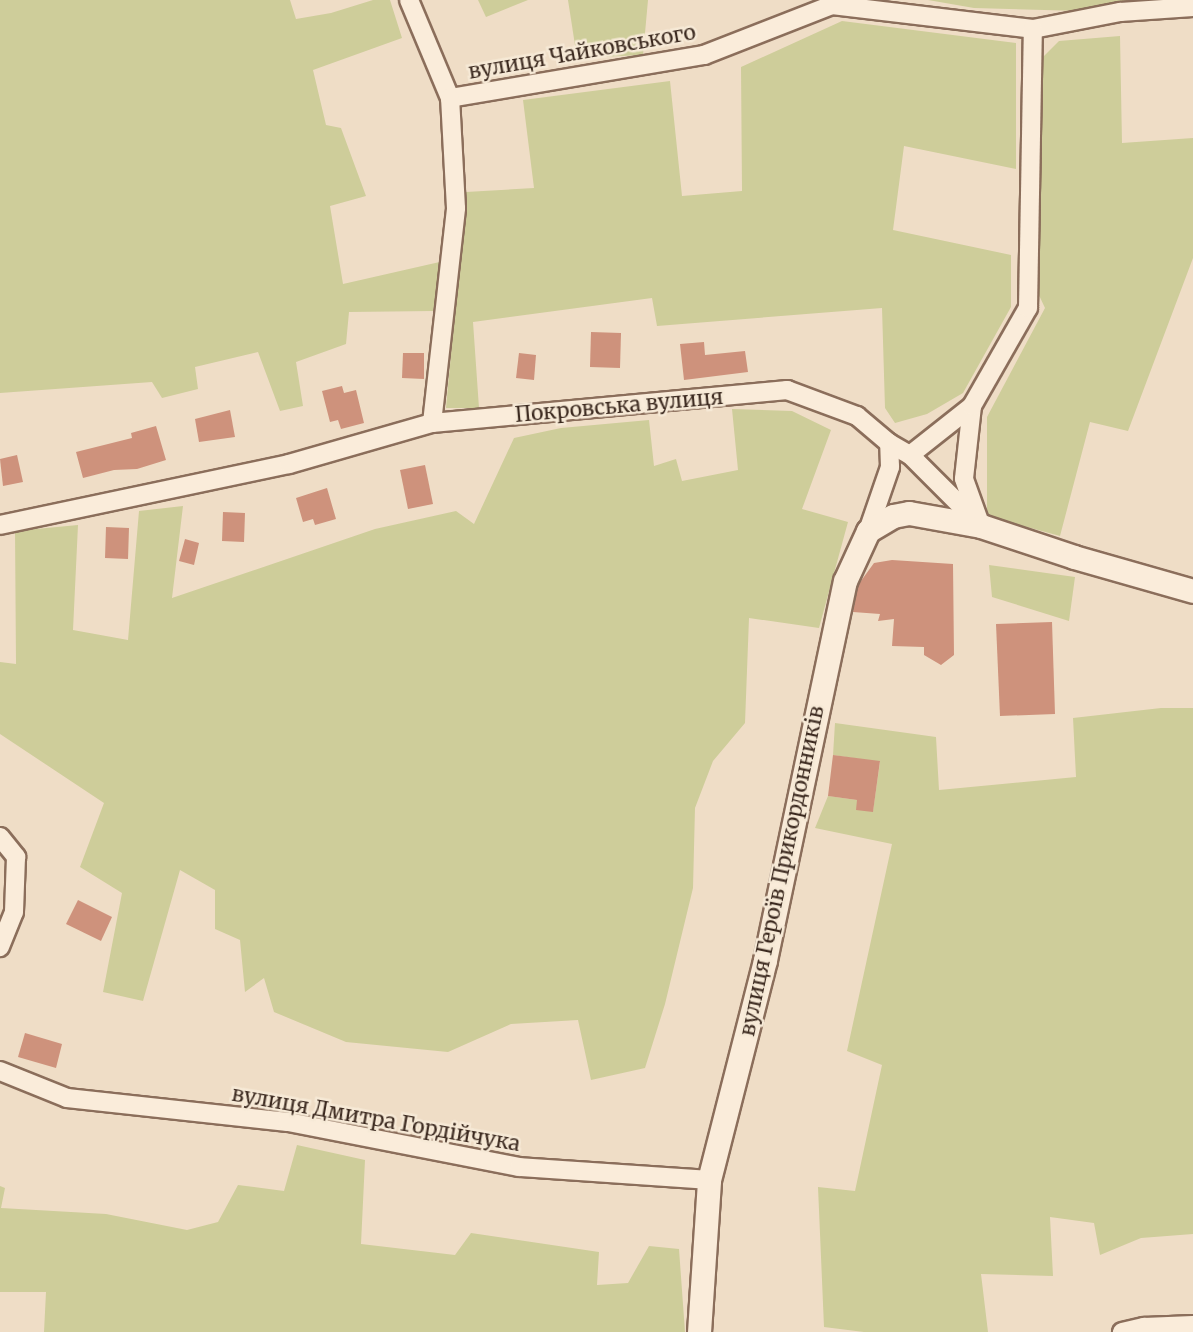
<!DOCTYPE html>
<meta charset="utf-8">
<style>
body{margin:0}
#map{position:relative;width:1193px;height:1332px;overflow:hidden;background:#efddc6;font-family:Merriweather,serif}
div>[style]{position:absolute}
.green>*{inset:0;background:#cecd9a}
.building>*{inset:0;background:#ce927c}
.roads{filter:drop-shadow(2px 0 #8b6e5b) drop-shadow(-2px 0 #8b6e5b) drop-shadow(0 2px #8b6e5b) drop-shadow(0 -2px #8b6e5b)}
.minor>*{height:18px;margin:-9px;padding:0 9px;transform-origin:9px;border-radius:9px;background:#faecda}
.tertiary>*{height:23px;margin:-11.5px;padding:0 11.5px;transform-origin:11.5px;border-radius:11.5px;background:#faecda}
span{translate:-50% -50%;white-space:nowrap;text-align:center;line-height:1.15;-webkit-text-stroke:5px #f6e9d6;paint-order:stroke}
.street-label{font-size:21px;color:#3b291f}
</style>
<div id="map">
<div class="green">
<div style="clip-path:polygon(0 0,290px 0,296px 19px,331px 13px,373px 0,390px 0,402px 38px,313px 70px,326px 125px,341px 128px,366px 196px,330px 206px,343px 284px,444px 261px,433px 311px,349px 312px,346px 344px,296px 362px,303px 406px,280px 411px,258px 352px,195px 367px,198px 389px,162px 398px,152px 382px,0 393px)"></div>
<div style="clip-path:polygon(478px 0,528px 0,486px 17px)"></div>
<div style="clip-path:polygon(568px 0,648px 0,643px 55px,577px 58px)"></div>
<div style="clip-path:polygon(928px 0,1193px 0,1120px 12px,974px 8px)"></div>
<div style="clip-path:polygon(842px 21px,1016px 43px,1016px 169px,904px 146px,893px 230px,1011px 255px,1011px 307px,963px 393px,927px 414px,895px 423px,885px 408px,882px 308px,657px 326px,652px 298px,473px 322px,479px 408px,446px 408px,466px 192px,534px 188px,523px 100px,670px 81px,682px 196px,742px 191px,741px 67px)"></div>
<div style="clip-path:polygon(1120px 36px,1122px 143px,1193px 138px,1193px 258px,1128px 431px,1090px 422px,1060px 536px,987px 516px,987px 417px,1045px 308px,1037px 291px,1042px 58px,1059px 41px)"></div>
<div style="clip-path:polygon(732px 409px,792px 411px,831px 430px,802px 509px,848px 522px,819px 628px,749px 618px,745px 723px,713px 761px,695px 808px,693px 888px,665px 1004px,645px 1068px,591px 1080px,578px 1020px,511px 1024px,448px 1052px,346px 1042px,274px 1012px,264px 978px,245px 992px,240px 940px,215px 929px,215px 890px,180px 870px,143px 1001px,103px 992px,122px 893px,80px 867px,104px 803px,0 734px,0 662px,16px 664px,15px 531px,78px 525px,73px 630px,128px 640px,139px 511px,183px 506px,172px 598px,375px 529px,456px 511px,474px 524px,514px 438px,561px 428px,649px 420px,654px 466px,676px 459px,682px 481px,738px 470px)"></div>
<div style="clip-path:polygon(989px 565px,1075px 577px,1069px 621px,992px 597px)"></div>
<div style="clip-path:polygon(1161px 708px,1193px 708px,1193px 1234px,1141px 1238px,1100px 1255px,1094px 1223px,1050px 1217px,1053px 1276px,981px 1274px,988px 1332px,864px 1332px,824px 1327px,818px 1187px,855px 1191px,882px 1065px,847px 1051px,892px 844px,815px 828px,828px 796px,857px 800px,873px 811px,880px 762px,833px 755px,835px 723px,936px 737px,939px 790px,1076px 777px,1073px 718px)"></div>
<div style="clip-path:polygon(297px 1145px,365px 1160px,361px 1244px,455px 1255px,471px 1233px,599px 1252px,597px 1285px,628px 1283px,649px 1246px,679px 1249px,685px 1332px,44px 1332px,46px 1292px,0 1292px,0 1186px,5px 1188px,1px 1208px,106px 1214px,187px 1230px,218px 1222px,238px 1185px,284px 1191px)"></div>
</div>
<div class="building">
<div style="clip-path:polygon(591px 332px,621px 333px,620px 368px,590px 367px)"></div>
<div style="clip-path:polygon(704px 342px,705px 355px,745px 351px,748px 372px,684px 380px,680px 344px)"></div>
<div style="clip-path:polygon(403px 353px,424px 353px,424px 379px,402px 378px)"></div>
<div style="clip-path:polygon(519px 353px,536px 355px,534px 380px,516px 378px)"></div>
<div style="clip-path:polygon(342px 386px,344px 393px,356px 390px,364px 423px,341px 429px,338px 420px,330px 422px,322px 391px)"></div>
<div style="clip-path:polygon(230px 410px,235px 437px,199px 442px,195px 419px)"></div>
<div style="clip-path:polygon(156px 426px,166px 460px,137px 469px,114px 470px,83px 478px,76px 452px,132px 438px,131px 433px)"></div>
<div style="clip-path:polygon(17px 455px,23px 482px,3px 486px,0 459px)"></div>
<div style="clip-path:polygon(425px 465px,433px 504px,408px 509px,400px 470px)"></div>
<div style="clip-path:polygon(327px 488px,336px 519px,315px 525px,313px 519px,303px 522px,296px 498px)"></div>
<div style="clip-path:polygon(223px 512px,245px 513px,244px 542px,222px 541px)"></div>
<div style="clip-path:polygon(106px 527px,129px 528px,128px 559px,105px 558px)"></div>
<div style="clip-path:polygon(185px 539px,199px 543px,194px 565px,179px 561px)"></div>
<div style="clip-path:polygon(892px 560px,953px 564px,954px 655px,941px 665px,924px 655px,924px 647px,892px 646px,894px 619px,878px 621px,880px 614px,853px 612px,858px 585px,874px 563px)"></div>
<div style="clip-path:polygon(1052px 622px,1055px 714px,1000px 716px,996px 624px)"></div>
<div style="clip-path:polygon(833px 755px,880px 761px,873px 812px,856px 810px,857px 800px,828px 796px)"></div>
<div style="clip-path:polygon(78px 900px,112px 917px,101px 941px,66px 924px)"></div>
<div style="clip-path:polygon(25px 1033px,62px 1044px,56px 1068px,18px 1057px)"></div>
</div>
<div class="roads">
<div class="minor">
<div style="left:409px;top:0;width:106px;rotate:67.3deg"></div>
<div style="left:450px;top:98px;width:258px;rotate:-9.6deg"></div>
<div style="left:704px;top:55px;width:137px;rotate:-21.3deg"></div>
<div style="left:832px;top:5px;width:202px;rotate:6.8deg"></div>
<div style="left:1033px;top:29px;width:89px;rotate:-11.1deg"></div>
<div style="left:1120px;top:12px;width:73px;rotate:-3.9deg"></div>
<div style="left:972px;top:406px;width:73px;rotate:96.3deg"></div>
<div style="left:964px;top:479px;width:45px;rotate:70.3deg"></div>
<div style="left:432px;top:423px;width:216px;rotate:-83.6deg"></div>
<div style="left:456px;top:208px;width:110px;rotate:-93.1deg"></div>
<div style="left:910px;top:455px;width:79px;rotate:-38.3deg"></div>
<div style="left:972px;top:406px;width:113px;rotate:-60.3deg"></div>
<div style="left:1028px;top:308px;width:279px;rotate:-89deg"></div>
<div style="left:0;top:525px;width:295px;rotate:-11.9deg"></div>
<div style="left:289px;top:464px;width:149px;rotate:-16deg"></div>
<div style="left:432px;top:423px;width:357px;rotate:-5.3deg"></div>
<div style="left:787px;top:390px;width:75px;rotate:20.4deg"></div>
<div style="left:857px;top:416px;width:42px;rotate:40.2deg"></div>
<div style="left:889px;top:443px;width:24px;rotate:30deg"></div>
<div style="left:910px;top:455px;width:100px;rotate:45deg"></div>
<div style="left:868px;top:531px;width:68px;rotate:-71deg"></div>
<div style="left:890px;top:467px;width:24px;rotate:-92deg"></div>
<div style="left:0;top:837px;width:26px;rotate:51deg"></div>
<div style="left:16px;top:857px;width:55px;rotate:92.1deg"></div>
<div style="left:14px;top:912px;width:38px;rotate:112deg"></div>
<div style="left:0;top:1071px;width:72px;rotate:21.9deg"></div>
<div style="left:67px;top:1098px;width:222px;rotate:6.2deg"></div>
<div style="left:288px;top:1122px;width:235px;rotate:11deg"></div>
<div style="left:519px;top:1167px;width:190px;rotate:3.9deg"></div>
<div style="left:1122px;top:1332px;width:23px;rotate:-13deg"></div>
<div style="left:1144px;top:1327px;width:49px;rotate:-2.3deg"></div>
</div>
<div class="tertiary">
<div style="left:699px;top:1332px;width:152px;rotate:-86.2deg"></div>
<div style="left:709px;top:1180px;width:227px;rotate:-75.7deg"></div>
<div style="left:765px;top:960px;width:387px;rotate:-78.1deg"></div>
<div style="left:845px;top:581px;width:55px;rotate:-65.3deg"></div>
<div style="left:868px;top:531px;width:29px;rotate:-31deg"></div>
<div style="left:893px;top:516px;width:16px;rotate:-11deg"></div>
<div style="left:909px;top:513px;width:73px;rotate:10.2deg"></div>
<div style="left:981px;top:526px;width:98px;rotate:18.4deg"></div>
<div style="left:1074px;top:557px;width:124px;rotate:15.9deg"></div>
</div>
</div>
<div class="street-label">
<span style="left:582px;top:52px;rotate:-10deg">вулиця Чайковського</span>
<span style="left:619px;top:406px;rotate:-5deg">Покровська вулиця</span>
<span style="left:782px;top:871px;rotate:-78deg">вулиця Героїв Прикордонників</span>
<span style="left:376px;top:1119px;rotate:10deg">вулиця Дмитра Гордійчука</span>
</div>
</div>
